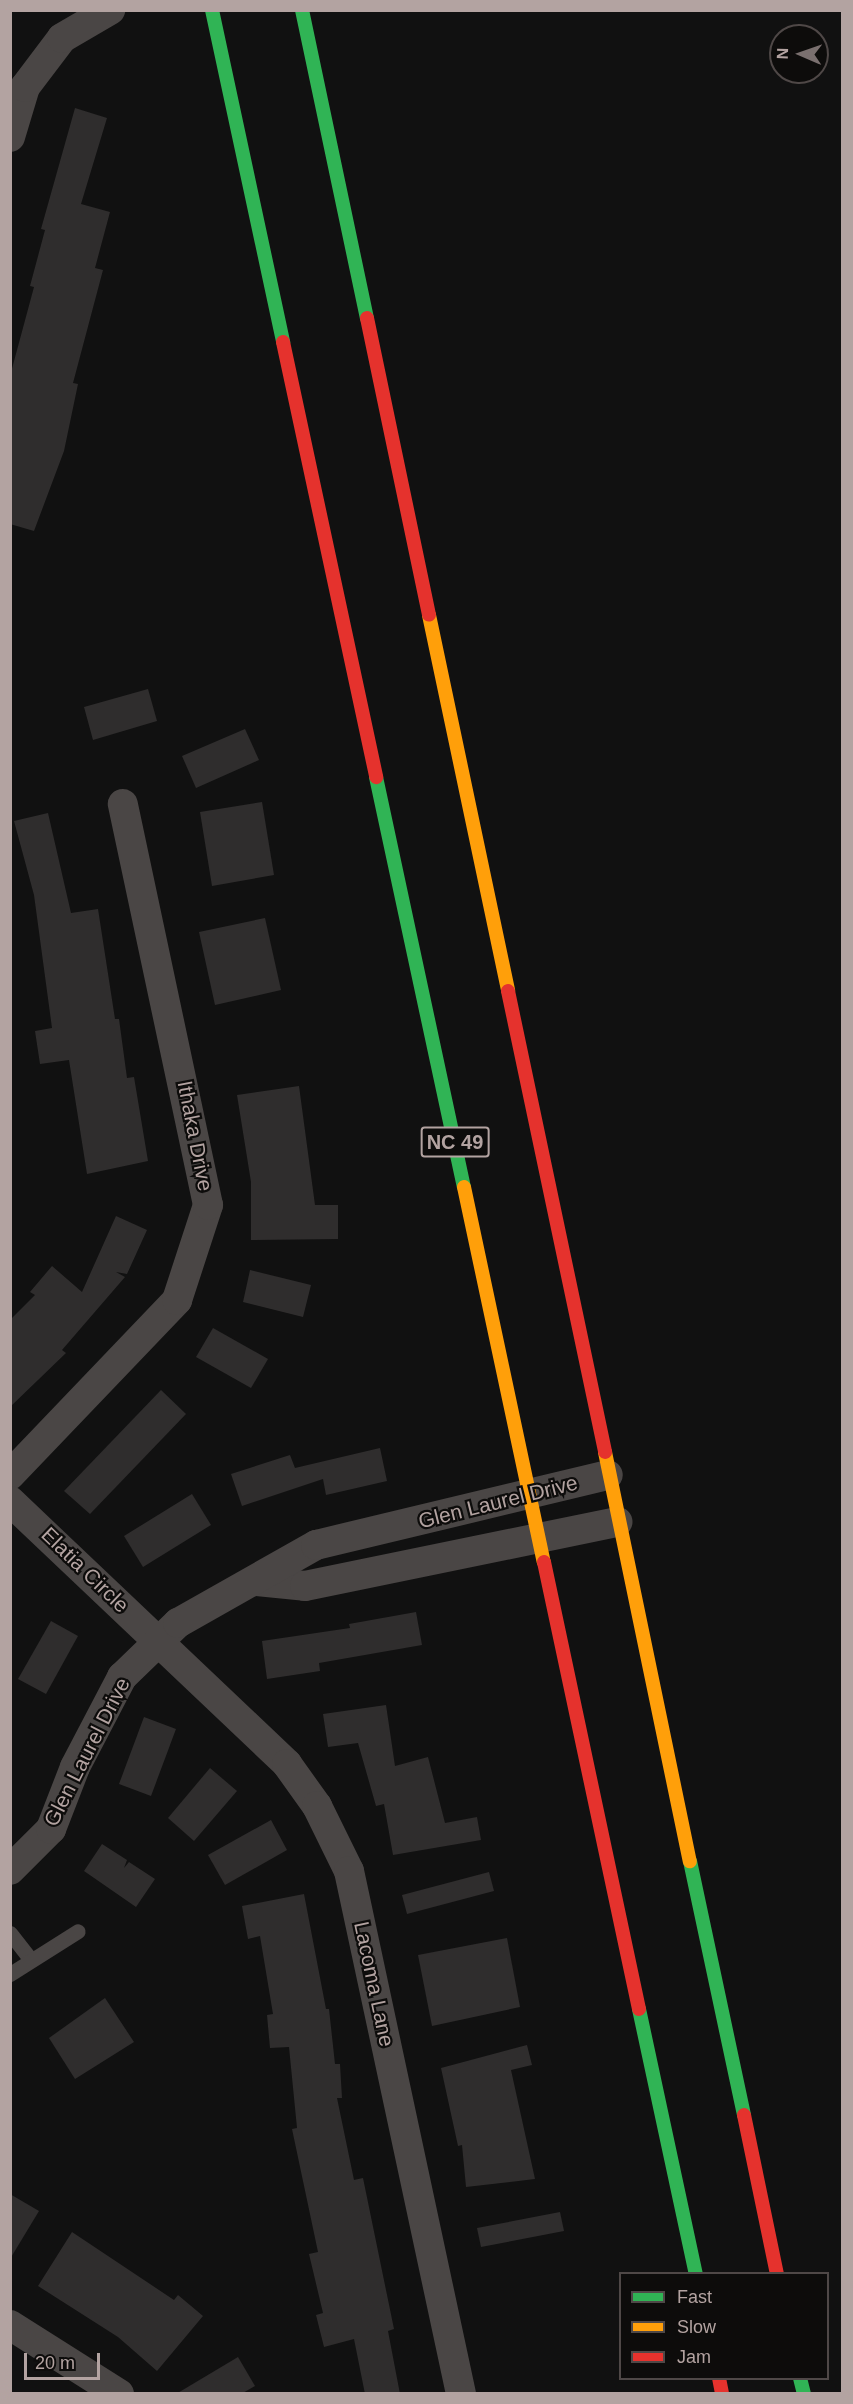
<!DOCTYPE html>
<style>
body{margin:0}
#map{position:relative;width:853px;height:2404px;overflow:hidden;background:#111;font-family:Helvetica,sans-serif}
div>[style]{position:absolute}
.building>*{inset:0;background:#2f2d2d}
.lane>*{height:15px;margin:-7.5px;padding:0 7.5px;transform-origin:7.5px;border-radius:7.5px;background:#4a4645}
.street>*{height:30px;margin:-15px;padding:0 15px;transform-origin:15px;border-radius:15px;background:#4a4645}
.fast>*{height:14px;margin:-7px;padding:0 7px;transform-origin:7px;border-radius:7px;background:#30b455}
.slow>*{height:14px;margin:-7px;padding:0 7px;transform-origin:7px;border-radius:7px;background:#ff9f0a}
.jam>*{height:14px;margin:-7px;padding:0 7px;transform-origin:7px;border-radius:7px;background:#e5322d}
span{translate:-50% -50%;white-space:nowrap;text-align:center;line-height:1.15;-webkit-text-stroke:4.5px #0d0c0b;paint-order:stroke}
.shield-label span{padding:2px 4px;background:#0d0c0b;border:2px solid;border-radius:4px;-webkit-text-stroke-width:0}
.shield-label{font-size:20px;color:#b3a3a1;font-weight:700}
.street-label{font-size:21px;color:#b3a3a1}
.frame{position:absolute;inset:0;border:12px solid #b3a3a1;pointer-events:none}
.legend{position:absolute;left:619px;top:2272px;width:210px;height:108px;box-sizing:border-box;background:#0d0c0b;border:2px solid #4f4847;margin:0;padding:8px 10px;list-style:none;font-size:18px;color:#b3a3a1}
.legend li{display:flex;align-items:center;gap:12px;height:30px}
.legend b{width:30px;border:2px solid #4f4847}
.north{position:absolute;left:769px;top:24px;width:60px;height:60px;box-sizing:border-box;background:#0d0c0b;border:2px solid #4f4847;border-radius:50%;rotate:272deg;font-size:16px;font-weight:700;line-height:24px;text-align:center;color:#b3a3a1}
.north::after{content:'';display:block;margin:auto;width:21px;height:27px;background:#7a706f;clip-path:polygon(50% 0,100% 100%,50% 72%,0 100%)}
.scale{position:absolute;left:24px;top:2353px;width:76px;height:27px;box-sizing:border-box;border:3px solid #b3a3a1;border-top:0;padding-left:8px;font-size:18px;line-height:21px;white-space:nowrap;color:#b3a3a1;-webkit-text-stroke:4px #0d0c0b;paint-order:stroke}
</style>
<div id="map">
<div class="building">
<div style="clip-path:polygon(75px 108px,107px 118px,81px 204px,110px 212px,95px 268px,103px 270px,73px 383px,78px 384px,64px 451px,34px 531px,10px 524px,10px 376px,34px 287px,30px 286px,45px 230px,41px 229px)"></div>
<div style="clip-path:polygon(148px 689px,157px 721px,93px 740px,84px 707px)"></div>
<div style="clip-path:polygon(245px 729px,259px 760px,196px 788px,182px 756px)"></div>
<div style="clip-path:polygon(262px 802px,274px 875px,212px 886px,200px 812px)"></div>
<div style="clip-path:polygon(48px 813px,71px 913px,98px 909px,115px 1019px,119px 1019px,127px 1078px,134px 1077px,148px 1161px,87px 1174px,69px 1060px,40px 1064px,35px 1031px,52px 1028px,34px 895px,14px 821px)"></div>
<div style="clip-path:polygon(265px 918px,281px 990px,215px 1005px,199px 932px)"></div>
<div style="clip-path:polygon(299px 1086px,315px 1205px,338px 1205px,338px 1239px,251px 1240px,251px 1182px,237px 1095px)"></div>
<div style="clip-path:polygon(116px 1216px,147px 1230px,127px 1274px,116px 1272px,125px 1277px,62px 1350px,66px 1353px,10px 1407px,10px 1320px,35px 1295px,30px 1292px,52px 1266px,82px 1292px)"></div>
<div style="clip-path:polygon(250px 1270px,311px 1285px,303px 1317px,243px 1302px)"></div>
<div style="clip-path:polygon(213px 1328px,268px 1359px,251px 1388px,196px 1357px)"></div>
<div style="clip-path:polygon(161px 1390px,186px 1414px,90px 1514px,64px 1491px)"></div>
<div style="clip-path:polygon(380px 1448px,387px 1481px,326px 1495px,323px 1479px,242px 1506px,231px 1474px,290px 1455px,295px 1468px)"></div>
<div style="clip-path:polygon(192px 1494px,211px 1525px,143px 1567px,124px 1536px)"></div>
<div style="clip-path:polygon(416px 1612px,422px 1645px,319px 1663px,320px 1671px,267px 1679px,262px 1641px,350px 1628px,349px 1624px)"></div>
<div style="clip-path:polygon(51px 1621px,78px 1636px,46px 1694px,18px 1679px)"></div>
<div style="clip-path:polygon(386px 1705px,395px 1766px,428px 1757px,445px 1823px,477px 1817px,481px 1840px,393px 1855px,384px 1804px,376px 1806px,358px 1743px,328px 1747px,323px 1714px)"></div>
<div style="clip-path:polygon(144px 1717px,176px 1729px,151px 1796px,119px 1784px)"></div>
<div style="clip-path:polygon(210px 1768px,237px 1791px,194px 1841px,168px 1818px)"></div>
<div style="clip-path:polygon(271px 1820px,287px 1850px,225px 1885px,208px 1855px)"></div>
<div style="clip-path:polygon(102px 1844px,127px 1860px,124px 1868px,129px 1862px,155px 1879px,136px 1907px,84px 1871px)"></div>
<div style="clip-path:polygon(489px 1872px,494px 1891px,407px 1914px,402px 1895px)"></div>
<div style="clip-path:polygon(304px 1894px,326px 2009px,329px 2009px,335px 2064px,340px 2064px,342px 2098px,337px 2098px,354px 2180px,363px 2178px,394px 2329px,388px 2331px,400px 2394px,365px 2394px,354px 2339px,324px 2347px,316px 2315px,323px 2313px,309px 2254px,318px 2252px,292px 2129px,297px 2128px,289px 2047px,270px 2048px,267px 2015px,273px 2014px,260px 1936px,248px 1939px,242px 1906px)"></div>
<div style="clip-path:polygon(507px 1938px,520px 2007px,432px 2026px,418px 1955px)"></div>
<div style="clip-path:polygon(105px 1998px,134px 2042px,75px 2079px,49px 2038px)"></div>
<div style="clip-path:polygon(527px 2045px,532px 2065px,511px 2070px,535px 2179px,466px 2187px,462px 2145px,458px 2146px,441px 2068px)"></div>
<div style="clip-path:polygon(10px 2194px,39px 2211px,10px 2259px)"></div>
<div style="clip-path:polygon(560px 2212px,564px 2231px,481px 2247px,477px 2228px)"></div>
<div style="clip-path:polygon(72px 2232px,174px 2300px,178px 2295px,203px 2316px,157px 2371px,118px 2337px,38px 2286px)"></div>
<div style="clip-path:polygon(238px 2357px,255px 2386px,241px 2394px,176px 2394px)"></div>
</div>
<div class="lane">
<div style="left:10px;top:1933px;width:34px;rotate:52deg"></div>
<div style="left:10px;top:1974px;width:80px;rotate:-32.3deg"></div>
</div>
<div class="street">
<div style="left:10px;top:137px;width:52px;rotate:-73.3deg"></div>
<div style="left:25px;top:87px;width:61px;rotate:-52.9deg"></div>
<div style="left:62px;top:38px;width:56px;rotate:-30.3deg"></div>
<div style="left:10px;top:1475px;width:242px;rotate:-46.3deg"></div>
<div style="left:177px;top:1300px;width:100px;rotate:-71.9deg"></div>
<div style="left:208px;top:1205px;width:410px;rotate:-102deg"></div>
<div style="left:10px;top:1501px;width:382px;rotate:43.5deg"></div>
<div style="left:287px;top:1764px;width:52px;rotate:54.5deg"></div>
<div style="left:317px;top:1806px;width:72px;rotate:63.8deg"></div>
<div style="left:349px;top:1871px;width:535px;rotate:77.91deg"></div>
<div style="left:257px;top:1581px;width:48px;rotate:5.9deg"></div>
<div style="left:305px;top:1586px;width:319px;rotate:-11.6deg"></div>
<div style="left:10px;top:1870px;width:58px;rotate:-45deg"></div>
<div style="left:51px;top:1829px;width:66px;rotate:-68.8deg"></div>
<div style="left:75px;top:1767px;width:102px;rotate:-62.4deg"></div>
<div style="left:122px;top:1677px;width:78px;rotate:-44deg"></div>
<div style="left:178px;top:1623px;width:159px;rotate:-29.5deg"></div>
<div style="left:316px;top:1545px;width:300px;rotate:-13.5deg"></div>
<div style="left:10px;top:2325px;width:129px;rotate:32.3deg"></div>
</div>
<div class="fast">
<div style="left:212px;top:10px;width:340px;rotate:77.9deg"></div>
<div style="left:302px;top:10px;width:315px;rotate:78.1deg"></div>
<div style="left:376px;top:777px;width:419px;rotate:77.9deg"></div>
<div style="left:690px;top:1861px;width:260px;rotate:78deg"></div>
<div style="left:639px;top:2009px;width:271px;rotate:77.9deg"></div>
<div style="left:800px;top:2378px;width:16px;rotate:76deg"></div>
</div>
<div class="slow">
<div style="left:429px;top:615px;width:384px;rotate:78.1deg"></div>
<div style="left:464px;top:1187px;width:383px;rotate:78deg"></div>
<div style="left:605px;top:1452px;width:418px;rotate:78.3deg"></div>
</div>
<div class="jam">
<div style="left:367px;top:318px;width:303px;rotate:78.2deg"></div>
<div style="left:283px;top:342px;width:445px;rotate:77.9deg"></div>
<div style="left:508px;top:991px;width:471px;rotate:78.1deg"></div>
<div style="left:544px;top:1562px;width:457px;rotate:78deg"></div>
<div style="left:744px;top:2115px;width:162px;rotate:78.3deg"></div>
<div style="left:719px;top:2378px;width:16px;rotate:79deg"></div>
</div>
<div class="shield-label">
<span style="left:455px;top:1142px">NC 49</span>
</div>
<div class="street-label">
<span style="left:195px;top:1136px;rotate:79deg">Ithaka Drive</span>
<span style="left:498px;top:1502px;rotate:-14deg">Glen Laurel Drive</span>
<span style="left:85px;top:1570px;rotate:44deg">Elatia Circle</span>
<span style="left:87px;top:1752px;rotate:-63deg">Glen Laurel Drive</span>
<span style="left:374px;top:1984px;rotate:78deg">Lacoma Lane</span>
</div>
<div class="frame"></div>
<ul class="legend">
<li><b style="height:8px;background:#30b455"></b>Fast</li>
<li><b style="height:8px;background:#ff9f0a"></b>Slow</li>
<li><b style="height:8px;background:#e5322d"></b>Jam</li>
</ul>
<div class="north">N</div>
<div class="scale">20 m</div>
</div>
